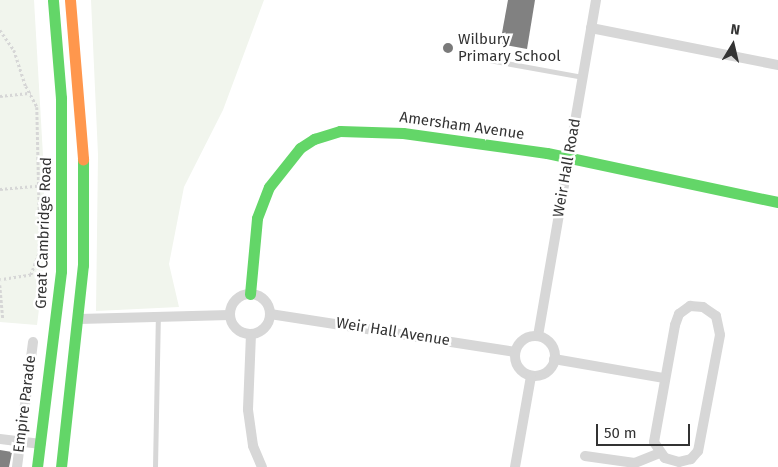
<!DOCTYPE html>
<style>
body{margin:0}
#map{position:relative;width:778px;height:467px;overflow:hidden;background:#fff;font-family:"Fira Sans",sans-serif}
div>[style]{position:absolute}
.green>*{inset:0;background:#f1f5ed}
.building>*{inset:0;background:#818181}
.path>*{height:2.5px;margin-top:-1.25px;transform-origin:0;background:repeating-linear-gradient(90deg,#d6d6d6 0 2.5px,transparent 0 5px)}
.lane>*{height:5px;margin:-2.5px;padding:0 2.5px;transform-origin:2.5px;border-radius:2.5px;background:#d7d7d7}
.street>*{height:10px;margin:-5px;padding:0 5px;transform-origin:5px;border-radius:5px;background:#d7d7d7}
.street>.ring{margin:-5px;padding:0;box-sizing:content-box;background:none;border:10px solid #d7d7d7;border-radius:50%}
.fast>*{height:11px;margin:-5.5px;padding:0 5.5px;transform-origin:5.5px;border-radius:5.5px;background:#63d668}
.slow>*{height:11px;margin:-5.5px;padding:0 5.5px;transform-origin:5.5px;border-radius:5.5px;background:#ff974d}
.dots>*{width:14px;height:14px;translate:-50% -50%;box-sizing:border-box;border:2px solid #fff;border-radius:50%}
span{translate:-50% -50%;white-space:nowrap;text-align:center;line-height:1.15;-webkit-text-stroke:5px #fff;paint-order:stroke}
.poi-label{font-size:15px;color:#333}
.left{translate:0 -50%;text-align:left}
.street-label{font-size:15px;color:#333}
.north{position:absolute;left:708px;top:20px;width:50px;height:50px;-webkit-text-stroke:4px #fff;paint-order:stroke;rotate:9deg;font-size:14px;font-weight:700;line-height:20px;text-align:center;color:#333}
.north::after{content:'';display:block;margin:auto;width:18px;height:22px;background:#333;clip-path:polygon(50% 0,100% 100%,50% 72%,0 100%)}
.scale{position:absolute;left:596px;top:424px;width:94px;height:22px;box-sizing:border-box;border:2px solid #333;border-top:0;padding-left:6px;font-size:15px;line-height:18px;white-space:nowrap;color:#333;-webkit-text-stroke:4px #fff;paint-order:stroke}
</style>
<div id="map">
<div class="green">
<div style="clip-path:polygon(0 0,34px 0,44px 173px,43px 277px,37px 325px,0 322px)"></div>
<div style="clip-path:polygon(91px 0,264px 0,223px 110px,184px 187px,169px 264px,179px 307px,96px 311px,98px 155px)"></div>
</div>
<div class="building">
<div style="clip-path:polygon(508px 0,535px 0,527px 49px,500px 44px)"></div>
<div style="clip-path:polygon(0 450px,12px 452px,9px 467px,0 467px)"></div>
</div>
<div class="path">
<div style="left:0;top:30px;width:24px;rotate:55deg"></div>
<div style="left:14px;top:50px;width:38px;rotate:72deg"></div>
<div style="left:26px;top:86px;width:24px;rotate:62deg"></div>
<div style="left:37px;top:107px;width:132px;rotate:88.7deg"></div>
<div style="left:40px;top:239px;width:15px;rotate:94deg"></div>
<div style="left:39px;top:254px;width:22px;rotate:111deg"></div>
<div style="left:31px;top:275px;width:31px;rotate:171deg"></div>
<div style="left:0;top:96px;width:31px;rotate:-6deg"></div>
<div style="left:0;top:189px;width:37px;rotate:-5deg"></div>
<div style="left:0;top:285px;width:34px;rotate:85deg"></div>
</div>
<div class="lane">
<div style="left:489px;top:60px;width:96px;rotate:10.3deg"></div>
<div style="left:155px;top:467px;width:151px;rotate:-88.9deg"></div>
</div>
<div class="street">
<div style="left:591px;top:28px;width:191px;rotate:11.2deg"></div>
<div class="ring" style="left:230px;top:294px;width:30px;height:30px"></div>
<div style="left:690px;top:306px;width:13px;rotate:4deg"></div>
<div style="left:703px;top:307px;width:16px;rotate:35deg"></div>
<div style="left:716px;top:316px;width:19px;rotate:78deg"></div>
<div style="left:720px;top:335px;width:118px;rotate:100.7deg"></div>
<div style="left:698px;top:451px;width:11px;rotate:131deg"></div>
<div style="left:691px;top:459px;width:12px;rotate:166deg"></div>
<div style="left:679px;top:462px;width:15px;rotate:-164deg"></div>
<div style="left:665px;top:458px;width:19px;rotate:-125deg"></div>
<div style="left:654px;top:442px;width:119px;rotate:-79.8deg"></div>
<div style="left:675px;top:325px;width:12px;rotate:-70deg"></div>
<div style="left:679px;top:314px;width:14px;rotate:-36deg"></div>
<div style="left:270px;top:314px;width:248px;rotate:8.8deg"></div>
<div style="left:79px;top:319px;width:151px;rotate:-1.5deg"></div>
<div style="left:251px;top:334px;width:76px;rotate:92.3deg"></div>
<div style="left:248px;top:410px;width:36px;rotate:82deg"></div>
<div style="left:253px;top:446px;width:23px;rotate:67deg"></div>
<div style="left:538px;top:336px;width:341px;rotate:-80.2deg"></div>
<div class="ring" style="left:515px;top:336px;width:30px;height:30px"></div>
<div style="left:554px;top:359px;width:112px;rotate:9.8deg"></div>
<div style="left:0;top:439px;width:41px;rotate:7deg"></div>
<div style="left:585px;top:456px;width:50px;rotate:8deg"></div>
<div style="left:635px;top:463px;width:27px;rotate:-22deg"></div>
<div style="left:17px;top:467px;width:126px;rotate:-82.7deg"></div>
<div style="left:515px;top:467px;width:92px;rotate:-80deg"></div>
</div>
<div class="fast">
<div style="left:250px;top:294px;width:76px;rotate:-84.7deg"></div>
<div style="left:257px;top:218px;width:33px;rotate:-69deg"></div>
<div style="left:269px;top:187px;width:50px;rotate:-51.5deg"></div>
<div style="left:300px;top:148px;width:17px;rotate:-33deg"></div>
<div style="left:314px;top:139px;width:27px;rotate:-17deg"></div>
<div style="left:340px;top:131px;width:63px;rotate:1.8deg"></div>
<div style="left:403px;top:133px;width:145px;rotate:7.9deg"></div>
<div style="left:547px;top:153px;width:236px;rotate:12deg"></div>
<div style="left:37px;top:467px;width:197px;rotate:-83deg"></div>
<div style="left:61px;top:271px;width:173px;rotate:-90deg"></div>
<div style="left:61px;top:98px;width:98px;rotate:-94.7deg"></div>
<div style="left:61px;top:467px;width:203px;rotate:-83.8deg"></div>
<div style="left:83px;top:265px;width:106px;rotate:-90deg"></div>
</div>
<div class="slow">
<div style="left:70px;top:0;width:160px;rotate:85.3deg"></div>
</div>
<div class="dots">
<div style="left:448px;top:48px;background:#7a7a7a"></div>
</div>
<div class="poi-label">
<span class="left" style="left:458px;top:48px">Wilbury<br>Primary School</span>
</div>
<div class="street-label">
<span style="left:462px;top:126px;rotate:8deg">Amersham Avenue</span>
<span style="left:567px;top:168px;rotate:-80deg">Weir Hall Road</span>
<span style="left:44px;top:233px;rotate:-88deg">Great Cambridge Road</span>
<span style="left:393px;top:332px;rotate:9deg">Weir Hall Avenue</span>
<span style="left:25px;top:404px;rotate:-83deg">Empire Parade</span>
</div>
<div class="north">N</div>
<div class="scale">50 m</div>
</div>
